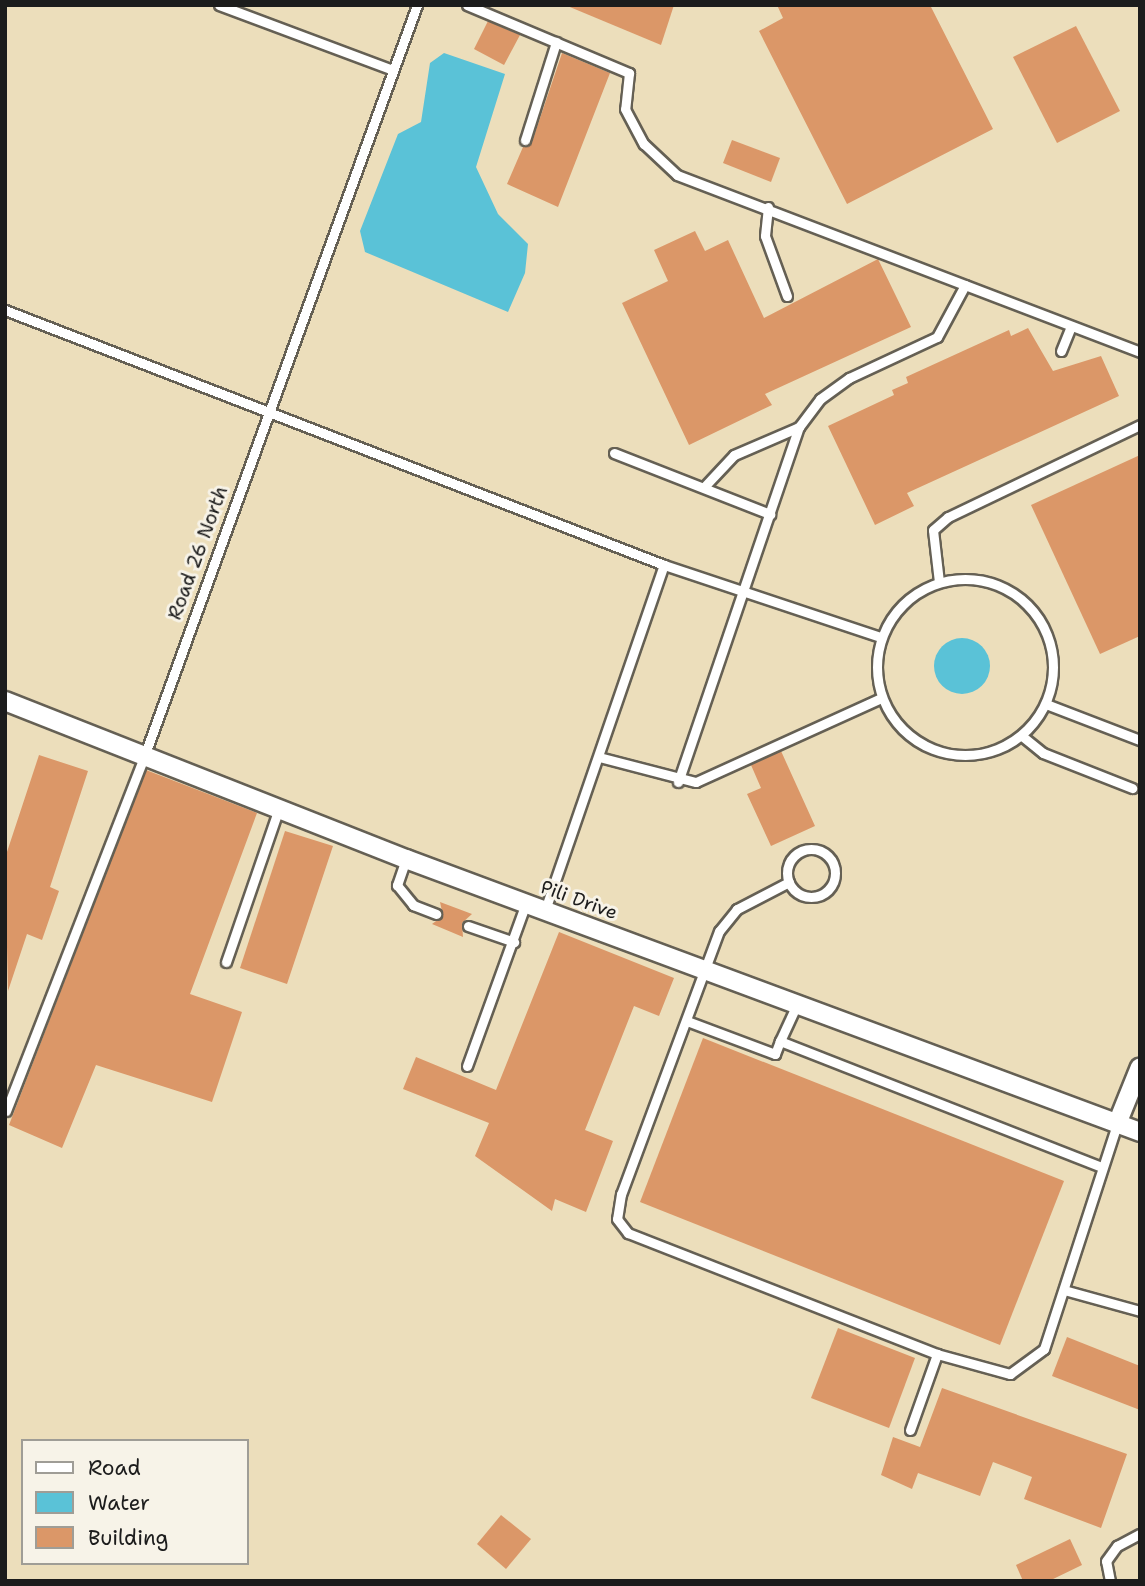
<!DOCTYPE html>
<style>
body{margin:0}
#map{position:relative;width:1145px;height:1586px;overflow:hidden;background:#ecdebb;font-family:"Shantell Sans",sans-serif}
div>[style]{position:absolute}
.water>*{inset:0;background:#5ac2d7}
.round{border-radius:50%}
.building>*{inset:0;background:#db9768}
.roads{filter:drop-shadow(2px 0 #656054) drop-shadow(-2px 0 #656054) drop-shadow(0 2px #656054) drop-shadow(0 -2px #656054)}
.lane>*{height:9px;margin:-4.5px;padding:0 4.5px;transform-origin:4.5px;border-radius:4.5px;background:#fff}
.lane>.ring{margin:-4.5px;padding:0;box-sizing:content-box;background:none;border:9px solid #fff;border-radius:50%}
.street>*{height:18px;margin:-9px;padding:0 9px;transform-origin:9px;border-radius:9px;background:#fff}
span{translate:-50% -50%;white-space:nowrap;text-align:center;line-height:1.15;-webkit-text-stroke:6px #f7f3e8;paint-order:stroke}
.street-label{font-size:19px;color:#1c1c1c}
.frame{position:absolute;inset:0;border:7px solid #1c1c1c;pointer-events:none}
.legend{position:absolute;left:21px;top:1439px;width:228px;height:126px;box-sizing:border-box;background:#f7f3e8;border:2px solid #9f9d96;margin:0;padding:9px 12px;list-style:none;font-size:21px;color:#1c1c1c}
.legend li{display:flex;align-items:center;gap:14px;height:35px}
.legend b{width:35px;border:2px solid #9f9d96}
</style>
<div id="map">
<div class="water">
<div style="clip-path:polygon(444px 53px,505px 74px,476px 167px,498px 214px,528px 244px,525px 273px,508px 312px,365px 252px,360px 231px,398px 134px,421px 122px,430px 63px)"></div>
<div class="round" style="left:934px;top:638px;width:56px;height:56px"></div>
</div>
<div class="building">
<div style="clip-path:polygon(565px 5px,674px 5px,661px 45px)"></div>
<div style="clip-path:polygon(777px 5px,930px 5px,993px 129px,847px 204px,759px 31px,783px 18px)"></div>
<div style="clip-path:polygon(488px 21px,520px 35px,504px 65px,474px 49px)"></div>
<div style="clip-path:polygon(1076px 26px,1120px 111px,1057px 143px,1013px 57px)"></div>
<div style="clip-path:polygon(562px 53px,610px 73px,558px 207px,507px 184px,523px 147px,532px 142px)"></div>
<div style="clip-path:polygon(732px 140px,780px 158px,771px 182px,723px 163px)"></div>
<div style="clip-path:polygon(695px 231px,705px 251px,728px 240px,764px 318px,878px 259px,911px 327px,765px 394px,772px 405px,689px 445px,622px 303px,668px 281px,654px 250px)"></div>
<div style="clip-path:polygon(1028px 328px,1053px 371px,1101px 356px,1119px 396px,907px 493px,914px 506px,875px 525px,828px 426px,894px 395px,892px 390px,908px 383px,906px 377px,1009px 330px,1011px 336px)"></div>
<div style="clip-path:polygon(1140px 455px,1140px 636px,1100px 654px,1031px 505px)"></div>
<div style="clip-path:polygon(781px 751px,815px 826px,771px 846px,747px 794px,761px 788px,751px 765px)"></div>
<div style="clip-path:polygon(39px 755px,88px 771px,50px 887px,59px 891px,42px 940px,27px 934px,8px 991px,5px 858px)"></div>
<div style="clip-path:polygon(146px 770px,257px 813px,190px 994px,242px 1012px,212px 1102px,96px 1065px,62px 1148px,9px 1125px)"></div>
<div style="clip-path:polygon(285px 831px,333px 846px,287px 984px,240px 968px)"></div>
<div style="clip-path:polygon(440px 902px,472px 914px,462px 923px,463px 937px,432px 924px,443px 916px)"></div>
<div style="clip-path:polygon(559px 932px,674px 978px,659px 1016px,634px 1006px,585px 1130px,613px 1141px,586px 1212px,555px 1199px,552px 1211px,475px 1156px,489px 1123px,403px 1089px,416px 1057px,496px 1090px)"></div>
<div style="clip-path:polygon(703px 1038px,1064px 1181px,1000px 1345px,640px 1202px)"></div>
<div style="clip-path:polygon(838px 1328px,915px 1358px,889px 1428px,811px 1398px)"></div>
<div style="clip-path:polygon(1067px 1337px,1140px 1366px,1140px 1410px,1052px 1376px)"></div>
<div style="clip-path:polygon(942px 1388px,1127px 1454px,1101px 1528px,1024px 1499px,1032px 1477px,993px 1462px,980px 1496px,918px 1473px,912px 1489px,881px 1475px,893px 1437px,920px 1447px)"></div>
<div style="clip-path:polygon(501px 1515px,531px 1539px,506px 1569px,477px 1544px)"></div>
<div style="clip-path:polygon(1070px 1539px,1082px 1565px,1049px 1581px,1023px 1581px,1016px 1565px)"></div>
</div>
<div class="roads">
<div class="lane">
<div style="left:219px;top:5px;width:186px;rotate:20.5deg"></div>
<div style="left:467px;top:5px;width:176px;rotate:22.8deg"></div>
<div style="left:629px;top:73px;width:36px;rotate:96deg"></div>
<div style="left:625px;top:109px;width:40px;rotate:62deg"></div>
<div style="left:644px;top:144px;width:45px;rotate:43.2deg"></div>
<div style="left:677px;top:175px;width:496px;rotate:20.9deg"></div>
<div style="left:525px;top:140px;width:103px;rotate:-72.4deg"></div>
<div style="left:768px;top:207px;width:29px;rotate:96deg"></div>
<div style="left:765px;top:236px;width:64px;rotate:69.9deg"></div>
<div style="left:5px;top:310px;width:707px;rotate:21.15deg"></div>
<div style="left:664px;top:565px;width:229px;rotate:18.4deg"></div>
<div style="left:1061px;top:351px;width:27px;rotate:-68deg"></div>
<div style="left:614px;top:453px;width:168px;rotate:21.4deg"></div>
<div style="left:704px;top:487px;width:44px;rotate:-46.8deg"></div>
<div style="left:734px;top:455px;width:71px;rotate:-23.3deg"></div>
<div class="ring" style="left:877px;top:579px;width:167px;height:167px"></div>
<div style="left:939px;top:582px;width:52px;rotate:-96.6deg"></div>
<div style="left:933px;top:530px;width:20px;rotate:-41deg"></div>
<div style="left:948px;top:517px;width:213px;rotate:-25.6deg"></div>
<div style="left:1046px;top:704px;width:101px;rotate:21deg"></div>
<div style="left:1022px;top:736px;width:27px;rotate:39deg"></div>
<div style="left:1043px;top:753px;width:96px;rotate:21.5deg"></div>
<div style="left:599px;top:757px;width:100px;rotate:14.5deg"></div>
<div style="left:696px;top:782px;width:203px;rotate:-24.4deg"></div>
<div style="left:678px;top:782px;width:375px;rotate:-71.2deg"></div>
<div style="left:799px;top:427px;width:35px;rotate:-53deg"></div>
<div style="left:820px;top:399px;width:36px;rotate:-36deg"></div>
<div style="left:849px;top:378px;width:97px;rotate:-25deg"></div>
<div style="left:937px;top:337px;width:59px;rotate:-61.7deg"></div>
<div class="ring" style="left:787px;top:849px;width:39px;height:39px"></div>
<div style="left:406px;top:859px;width:28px;rotate:109deg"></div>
<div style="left:397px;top:885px;width:26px;rotate:51deg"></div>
<div style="left:413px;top:905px;width:25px;rotate:21deg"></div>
<div style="left:789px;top:882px;width:59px;rotate:152.6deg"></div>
<div style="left:737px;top:909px;width:28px;rotate:129deg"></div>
<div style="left:719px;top:931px;width:281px;rotate:110.4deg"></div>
<div style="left:621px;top:1194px;width:25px;rotate:99deg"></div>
<div style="left:617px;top:1219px;width:18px;rotate:52deg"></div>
<div style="left:628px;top:1233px;width:332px;rotate:21.4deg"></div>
<div style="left:937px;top:1354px;width:76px;rotate:15.3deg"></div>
<div style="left:1010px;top:1374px;width:42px;rotate:-36.3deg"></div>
<div style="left:1044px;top:1349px;width:237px;rotate:-72deg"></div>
<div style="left:545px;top:910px;width:365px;rotate:-71deg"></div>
<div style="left:468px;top:926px;width:49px;rotate:19.2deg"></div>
<div style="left:226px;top:962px;width:163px;rotate:-71deg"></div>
<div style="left:687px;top:1021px;width:94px;rotate:20.6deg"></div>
<div style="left:775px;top:1054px;width:14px;rotate:-69deg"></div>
<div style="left:780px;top:1041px;width:346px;rotate:21.4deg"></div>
<div style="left:780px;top:1041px;width:43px;rotate:-65.2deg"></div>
<div style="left:467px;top:1066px;width:173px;rotate:-70.1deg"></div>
<div style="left:6px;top:1111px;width:383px;rotate:-68.7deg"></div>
<div style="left:145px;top:754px;width:797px;rotate:-70.04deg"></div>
<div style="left:1064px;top:1290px;width:79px;rotate:15.4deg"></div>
<div style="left:910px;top:1430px;width:81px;rotate:-70.4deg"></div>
<div style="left:1110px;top:1581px;width:20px;rotate:-101deg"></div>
<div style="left:1106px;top:1561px;width:19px;rotate:-54deg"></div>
<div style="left:1117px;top:1546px;width:26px;rotate:-28deg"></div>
</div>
<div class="street">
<div style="left:5px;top:701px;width:431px;rotate:21.5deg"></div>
<div style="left:406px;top:859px;width:783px;rotate:20.4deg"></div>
<div style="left:1117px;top:1124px;width:61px;rotate:-68deg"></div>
</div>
</div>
<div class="street-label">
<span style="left:198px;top:553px;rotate:-70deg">Road 26 North</span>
<span style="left:579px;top:900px;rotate:20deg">Pili Drive</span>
</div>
<div class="frame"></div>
<ul class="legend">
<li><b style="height:9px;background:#fff"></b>Road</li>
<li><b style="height:19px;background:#5ac2d7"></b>Water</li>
<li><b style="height:19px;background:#db9768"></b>Building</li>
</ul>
</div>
